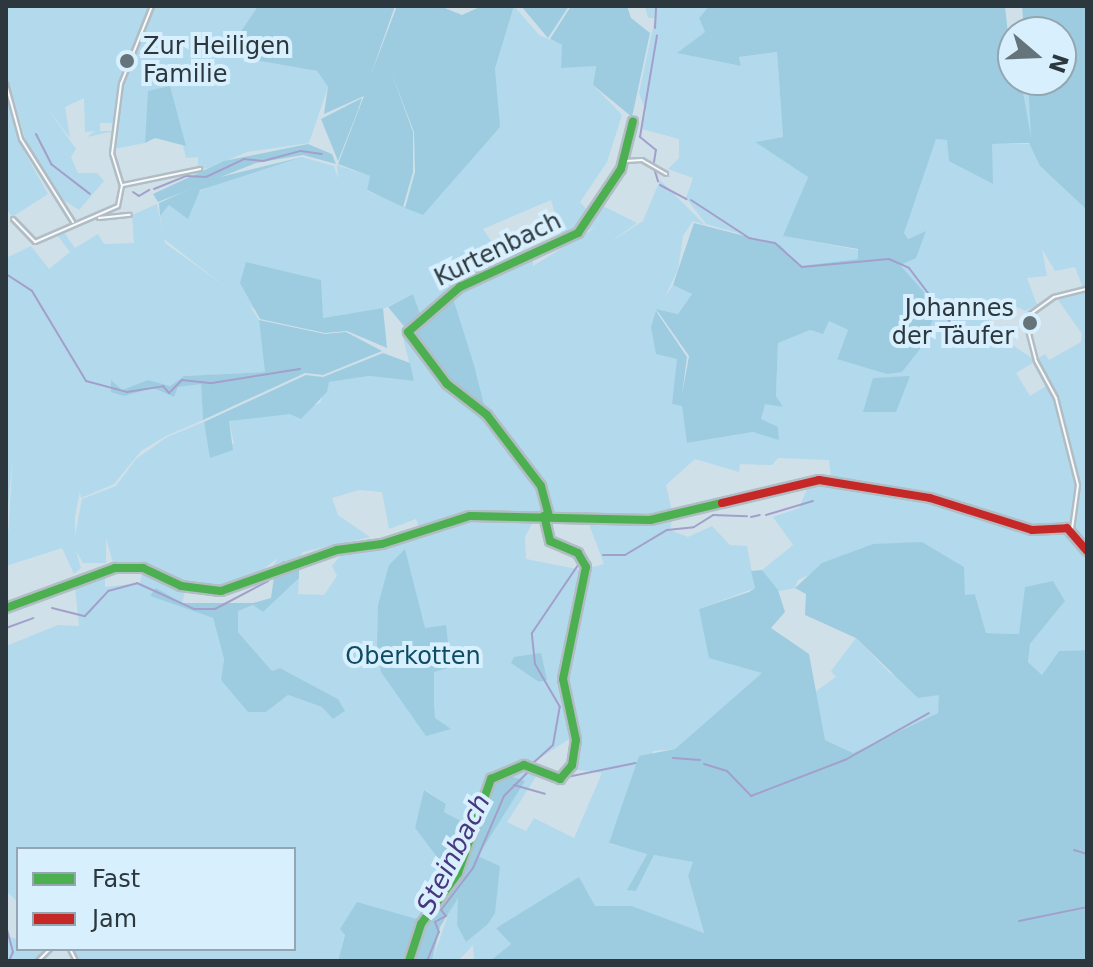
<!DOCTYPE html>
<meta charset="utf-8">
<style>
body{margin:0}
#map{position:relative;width:1093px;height:967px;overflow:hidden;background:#d0e0e8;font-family:"DejaVu Sans",sans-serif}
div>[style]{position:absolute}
.green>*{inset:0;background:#b3d9ec}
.forest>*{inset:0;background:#9dcce1}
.stream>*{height:2px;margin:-1px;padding:0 1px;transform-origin:1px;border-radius:1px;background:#a2a0cb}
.roads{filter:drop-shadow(2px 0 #b1bdc4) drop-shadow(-2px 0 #b1bdc4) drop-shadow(0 2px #b1bdc4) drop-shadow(0 -2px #b1bdc4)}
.street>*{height:2px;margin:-1px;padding:0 1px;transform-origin:1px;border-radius:1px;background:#f8fafc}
.fast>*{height:8px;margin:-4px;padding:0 4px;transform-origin:4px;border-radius:4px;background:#4caf50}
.jam>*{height:8px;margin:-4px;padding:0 4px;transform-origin:4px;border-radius:4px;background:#c62828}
.dots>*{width:22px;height:22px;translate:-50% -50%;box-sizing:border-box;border:4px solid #d8f0fd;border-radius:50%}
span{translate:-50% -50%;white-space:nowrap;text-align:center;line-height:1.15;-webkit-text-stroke:8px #d8f0fd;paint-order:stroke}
.poi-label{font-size:24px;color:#2c383e}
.left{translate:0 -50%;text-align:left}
.right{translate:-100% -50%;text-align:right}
.street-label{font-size:24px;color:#2c383e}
.park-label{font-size:24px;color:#0f4c63}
.water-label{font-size:26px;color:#48377f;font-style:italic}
.frame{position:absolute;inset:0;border:8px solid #2c383e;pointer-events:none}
.legend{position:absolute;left:16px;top:847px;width:280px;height:104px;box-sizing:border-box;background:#d8f0fd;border:2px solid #93a6b1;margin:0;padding:10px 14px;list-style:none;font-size:24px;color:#2c383e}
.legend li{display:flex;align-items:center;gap:16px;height:40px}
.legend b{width:40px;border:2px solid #93a6b1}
.north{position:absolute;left:997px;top:16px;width:80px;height:80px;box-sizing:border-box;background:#d8f0fd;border:2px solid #93a6b1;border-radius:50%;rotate:109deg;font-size:22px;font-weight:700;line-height:32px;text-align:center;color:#2c383e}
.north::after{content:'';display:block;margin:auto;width:28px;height:36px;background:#65737a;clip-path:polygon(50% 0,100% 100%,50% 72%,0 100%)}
</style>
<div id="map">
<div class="green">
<div style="clip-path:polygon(6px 6px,151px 6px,137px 51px,124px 63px,117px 123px,100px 123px,100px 131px,115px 131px,87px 137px,95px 131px,85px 132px,84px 98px,65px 107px,70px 138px,48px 109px,76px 149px,71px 157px,78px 173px,97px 173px,104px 181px,79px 210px,51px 192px,29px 151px,6px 74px)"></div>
<div style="clip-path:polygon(154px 6px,258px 6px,225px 55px,317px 71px,328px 87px,309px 143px,247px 152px,208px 168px,186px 171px,198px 168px,198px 157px,186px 158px,169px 86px,147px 125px,145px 143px,114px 149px,122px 82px)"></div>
<div style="clip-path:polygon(514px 6px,539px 35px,562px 45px,563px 56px,596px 65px,593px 85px,622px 115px,607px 162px,580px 202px,589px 212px,597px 204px,580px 230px,563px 241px,551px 200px,483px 229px,502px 257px,521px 248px,530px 260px,459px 286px,421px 316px,413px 294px,385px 308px,323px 318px,246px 286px,255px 310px,164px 239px,160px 216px,169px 205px,227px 179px,302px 157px,334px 166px,338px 179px,337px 165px,370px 176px,367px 191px,423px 214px,495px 70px)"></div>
<div style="clip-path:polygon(645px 6px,709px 6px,699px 18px,705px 32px,678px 53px,741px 66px,739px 57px,777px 52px,783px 137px,755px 142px,808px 176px,784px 236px,858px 250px,858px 259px,798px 266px,779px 245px,706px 224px,686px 198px,693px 178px,668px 169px,679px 158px,679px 139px,642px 129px,646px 112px,639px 93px,655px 18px,648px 18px)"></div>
<div style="clip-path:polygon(evenodd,1021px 80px,1028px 80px,1032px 145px,1040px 166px,1087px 210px,1087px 549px,1075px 533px,1087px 551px,1087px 650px,1059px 651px,1042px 675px,1028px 662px,1030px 644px,1065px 601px,1019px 634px,986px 633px,975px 594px,965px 596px,873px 544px,798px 580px,795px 588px,774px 592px,762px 570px,793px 545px,773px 517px,799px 508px,810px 482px,910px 494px,1026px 527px,930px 496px,831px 477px,829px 460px,778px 458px,772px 465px,740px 464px,739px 472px,695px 459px,666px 485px,673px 515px,670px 530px,688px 537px,712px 526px,730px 545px,747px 546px,755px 588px,699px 609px,769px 668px,675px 749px,653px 751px,610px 844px,647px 853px,628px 889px,636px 891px,654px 855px,694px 862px,688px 876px,704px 934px,632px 906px,595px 906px,496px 927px,511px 944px,490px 961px,474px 961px,473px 945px,458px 961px,432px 961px,453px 901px,497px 876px,500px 866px,478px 856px,497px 820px,474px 828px,444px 812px,446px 804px,425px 790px,415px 828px,449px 873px,458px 872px,427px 922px,345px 934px,338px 961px,77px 961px,71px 949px,294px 949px,294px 849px,18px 849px,18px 902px,6px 891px,6px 646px,58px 625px,79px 626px,75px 588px,105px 573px,105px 587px,140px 583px,143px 569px,186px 588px,182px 603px,156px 589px,150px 596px,213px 618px,224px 659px,221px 680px,266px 712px,288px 695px,322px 707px,338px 699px,280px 668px,272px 671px,238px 632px,238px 611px,253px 605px,263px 611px,299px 578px,298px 594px,324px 595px,337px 576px,332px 566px,346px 549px,376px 546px,466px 518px,510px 515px,469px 514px,420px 530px,416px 519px,389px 529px,382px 492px,359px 490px,332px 498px,338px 515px,370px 537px,303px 552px,295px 564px,267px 576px,278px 558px,249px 580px,216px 589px,179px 583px,142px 564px,113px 563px,106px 538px,106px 563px,83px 563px,76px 551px,81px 568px,74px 574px,62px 548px,6px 566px,13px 456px,6px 528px,6px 258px,31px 246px,49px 269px,70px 252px,55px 232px,61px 228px,75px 248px,98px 234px,104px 244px,134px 243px,132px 215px,157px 204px,165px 243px,248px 303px,259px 320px,266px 372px,184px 376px,170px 386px,148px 381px,122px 390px,111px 381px,124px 396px,152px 388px,174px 397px,178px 387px,201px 383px,203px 420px,166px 436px,141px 451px,114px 484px,81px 498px,80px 491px,75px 517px,75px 536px,82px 499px,116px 486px,136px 459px,167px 437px,204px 422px,211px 457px,234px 443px,229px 421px,306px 409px,320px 403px,328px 382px,369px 376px,414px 381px,403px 338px,408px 334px,444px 384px,485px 411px,452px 295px,533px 260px,533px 266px,596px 227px,579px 234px,599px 204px,637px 223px,609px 243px,643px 221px,660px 180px,705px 225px,693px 221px,683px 236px,678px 269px,651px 327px,678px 359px,672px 404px,682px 405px,688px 443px,753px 432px,779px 439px,761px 419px,764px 403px,782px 406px,776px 396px,778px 343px,810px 330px,819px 333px,829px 321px,848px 330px,837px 358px,911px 353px,938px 308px,899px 265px,916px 257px,925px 232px,907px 239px,904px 233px,913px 194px,936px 139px,947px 139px,992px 184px,992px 144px,1031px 144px,1021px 80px,1042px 249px,1055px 271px,1075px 267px,1083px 288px,1056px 297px,1082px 334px,1081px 342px,1049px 360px,1045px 354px,1035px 360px,994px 333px,981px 300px,1003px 300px,1025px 311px,1037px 305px,1027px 278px,1047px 276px,1042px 249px,1021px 80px,1036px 361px,1049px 384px,1030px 396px,1016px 373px,1036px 361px,1021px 80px,536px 516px,613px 517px,587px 519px,604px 564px,582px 570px,526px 559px,525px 537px,536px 516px,1021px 80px,574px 736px,570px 769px,602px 773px,574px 838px,534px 818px,526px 831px,507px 822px,539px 772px,529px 765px,574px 736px)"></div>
<div style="clip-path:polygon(6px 88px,25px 153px,48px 194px,12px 217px,6px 208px)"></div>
<div style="clip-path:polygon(673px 285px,692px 293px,690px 297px,678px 314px,657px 309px)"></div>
<div style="clip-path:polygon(856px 638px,890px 673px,940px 694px,938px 713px,853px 753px,825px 740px,812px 694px,836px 677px,831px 671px)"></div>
<div style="clip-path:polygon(6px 936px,18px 939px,18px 949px,50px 949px,37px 961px,6px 961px)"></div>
</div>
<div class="forest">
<div style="clip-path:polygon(258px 6px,395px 6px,370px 77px,397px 6px,440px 6px,462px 15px,482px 6px,514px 6px,495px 69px,500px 127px,423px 215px,405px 208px,415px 172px,414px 132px,391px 72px,413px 132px,413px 172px,403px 207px,367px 190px,370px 176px,338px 164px,364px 96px,324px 114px,328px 87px,317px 71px,225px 55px)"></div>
<div style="clip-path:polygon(521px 6px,569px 6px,548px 38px)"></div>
<div style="clip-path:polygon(571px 6px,627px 6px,631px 18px,650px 33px,632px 117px,593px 85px,596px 66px,561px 68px,562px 45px,550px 39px)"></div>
<div style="clip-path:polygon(709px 6px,1005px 6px,1013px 80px,1021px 80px,1031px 138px,1028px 80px,1061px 80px,1061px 32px,1024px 32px,1022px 6px,1087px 6px,1087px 210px,1040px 166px,1029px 143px,992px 144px,993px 184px,949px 161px,947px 140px,936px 139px,904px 233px,908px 239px,926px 231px,916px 258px,900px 265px,938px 308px,920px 349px,902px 372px,887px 374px,837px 359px,848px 330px,829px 321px,823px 334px,810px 330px,778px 343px,776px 396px,783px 407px,765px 404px,761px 419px,778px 427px,779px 440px,753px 432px,687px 443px,682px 406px,672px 404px,677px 359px,656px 354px,651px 327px,656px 311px,687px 357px,682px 395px,689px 356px,656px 309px,678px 314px,692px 294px,673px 285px,694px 223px,780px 245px,799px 266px,858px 259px,858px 249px,783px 236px,808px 177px,755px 142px,783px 137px,777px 52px,739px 57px,741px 66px,677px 53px,705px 32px,699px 18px)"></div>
<div style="clip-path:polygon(170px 86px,186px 146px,155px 138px,145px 143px,148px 91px)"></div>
<div style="clip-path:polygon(362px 98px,357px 113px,338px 161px,321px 119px)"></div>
<div style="clip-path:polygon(308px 144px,332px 154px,336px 164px,303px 155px,256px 163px,158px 202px,153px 194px,224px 161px)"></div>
<div style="clip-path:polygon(302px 157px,200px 190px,188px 219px,169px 205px,160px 216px,159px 203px,212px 179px)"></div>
<div style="clip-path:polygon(246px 262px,321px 280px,323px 318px,383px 308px,387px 348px,347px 331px,325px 333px,260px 319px,240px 283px)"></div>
<div style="clip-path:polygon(413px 294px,422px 319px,408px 331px,388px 307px)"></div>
<div style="clip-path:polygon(452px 295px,474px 365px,485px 409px,448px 384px,427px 347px,409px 333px)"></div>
<div style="clip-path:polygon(259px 320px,325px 334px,346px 332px,382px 351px,323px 375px,305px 373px,203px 420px,201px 384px,178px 387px,174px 397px,153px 388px,124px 396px,111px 392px,111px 380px,122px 390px,148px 380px,170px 386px,184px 376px,265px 372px)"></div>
<div style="clip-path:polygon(383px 353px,410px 363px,414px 381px,369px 376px,329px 382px,327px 392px,301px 419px,290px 414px,229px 421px,233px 450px,210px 458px,204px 422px,306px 375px,323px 377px)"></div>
<div style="clip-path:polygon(910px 376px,896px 412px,863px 412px,873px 378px)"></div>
<div style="clip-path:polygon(922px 542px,964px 567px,965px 595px,975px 594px,986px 633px,1019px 634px,1025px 587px,1053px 581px,1065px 601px,1030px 644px,1028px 662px,1042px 675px,1059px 651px,1087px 650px,1087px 961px,490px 961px,511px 944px,496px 928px,579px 877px,595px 906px,632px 906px,704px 933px,688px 876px,693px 862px,654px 855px,636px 891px,627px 890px,647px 854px,609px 843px,639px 756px,675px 749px,762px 673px,709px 658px,699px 609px,749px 592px,755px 588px,751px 571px,762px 570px,778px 590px,785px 612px,771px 628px,809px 654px,825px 740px,853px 753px,938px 713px,939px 695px,918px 698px,856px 638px,805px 615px,806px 594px,795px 588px,822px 563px,873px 544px)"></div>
<div style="clip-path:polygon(405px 549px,425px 628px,446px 625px,451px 667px,434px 672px,434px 704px,435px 718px,451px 729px,426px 736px,381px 672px,377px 644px,378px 605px,389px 565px)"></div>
<div style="clip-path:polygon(299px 567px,299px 578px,263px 612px,253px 605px,238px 611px,238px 632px,272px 671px,280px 668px,338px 699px,345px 711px,333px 719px,322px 707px,288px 695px,266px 712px,248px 712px,221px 680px,224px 659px,213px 618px,150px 596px,156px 588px,182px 603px,253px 603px,271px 598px,274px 577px)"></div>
<div style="clip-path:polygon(541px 653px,547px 680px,539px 682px,511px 663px,514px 657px)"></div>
<div style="clip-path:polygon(501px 773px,525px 781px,478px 856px,500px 866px,495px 913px,488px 924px,466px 942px,457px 925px,458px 898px,440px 927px,432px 961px,338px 961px,345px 935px,340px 929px,357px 902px,427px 922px,457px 872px,449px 873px,415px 828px,424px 790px,446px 804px,444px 812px,474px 828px,492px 779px)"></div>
</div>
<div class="stream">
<div style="left:655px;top:28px;width:22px;rotate:-87deg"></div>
<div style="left:36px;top:134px;width:34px;rotate:63deg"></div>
<div style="left:51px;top:164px;width:49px;rotate:37.6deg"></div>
<div style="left:654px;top:162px;width:12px;rotate:-81deg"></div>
<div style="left:656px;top:150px;width:21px;rotate:-141deg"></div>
<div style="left:640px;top:137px;width:103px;rotate:-80.5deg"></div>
<div style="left:654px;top:168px;width:14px;rotate:73deg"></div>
<div style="left:660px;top:185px;width:30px;rotate:28deg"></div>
<div style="left:154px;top:189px;width:35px;rotate:-22deg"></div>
<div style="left:186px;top:176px;width:20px;rotate:3deg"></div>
<div style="left:206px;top:177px;width:42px;rotate:-25.3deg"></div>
<div style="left:244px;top:159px;width:19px;rotate:6deg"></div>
<div style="left:263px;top:161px;width:39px;rotate:-15deg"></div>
<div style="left:301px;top:151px;width:21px;rotate:8deg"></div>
<div style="left:133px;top:192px;width:7px;rotate:34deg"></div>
<div style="left:139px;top:196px;width:12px;rotate:-31deg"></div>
<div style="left:691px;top:200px;width:69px;rotate:33.2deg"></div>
<div style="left:749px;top:238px;width:26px;rotate:11deg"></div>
<div style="left:775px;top:243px;width:36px;rotate:42deg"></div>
<div style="left:802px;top:267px;width:87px;rotate:-5.3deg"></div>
<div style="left:889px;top:259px;width:22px;rotate:24deg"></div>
<div style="left:909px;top:268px;width:68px;rotate:52.8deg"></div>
<div style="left:950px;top:322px;width:15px;rotate:11deg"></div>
<div style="left:6px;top:274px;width:31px;rotate:33deg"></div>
<div style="left:32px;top:291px;width:105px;rotate:59deg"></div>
<div style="left:86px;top:381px;width:42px;rotate:15deg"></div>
<div style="left:127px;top:392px;width:36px;rotate:-9deg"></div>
<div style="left:163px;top:386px;width:9px;rotate:49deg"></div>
<div style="left:169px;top:393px;width:18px;rotate:-45deg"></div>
<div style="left:182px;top:380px;width:30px;rotate:6deg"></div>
<div style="left:212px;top:383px;width:89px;rotate:-9deg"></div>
<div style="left:766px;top:515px;width:49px;rotate:-16.6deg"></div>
<div style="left:751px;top:517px;width:9px;rotate:-13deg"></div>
<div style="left:603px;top:555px;width:22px"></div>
<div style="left:625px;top:555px;width:49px;rotate:-30.8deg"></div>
<div style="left:667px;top:530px;width:27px;rotate:-6deg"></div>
<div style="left:694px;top:527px;width:22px;rotate:-32deg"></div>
<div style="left:713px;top:515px;width:34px;rotate:2deg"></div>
<div style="left:587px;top:562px;width:3px"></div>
<div style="left:275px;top:569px;width:11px;rotate:-38deg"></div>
<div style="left:52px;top:608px;width:34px;rotate:14deg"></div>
<div style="left:85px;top:616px;width:34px;rotate:-47deg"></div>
<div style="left:108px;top:591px;width:30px;rotate:-15deg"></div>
<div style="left:137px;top:583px;width:63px;rotate:24.5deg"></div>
<div style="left:194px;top:609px;width:21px"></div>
<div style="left:215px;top:609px;width:60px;rotate:-27.8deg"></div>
<div style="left:6px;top:628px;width:29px;rotate:-20deg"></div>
<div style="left:673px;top:758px;width:27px;rotate:4deg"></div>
<div style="left:532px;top:764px;width:28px;rotate:-42deg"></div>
<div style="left:553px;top:745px;width:39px;rotate:-80deg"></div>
<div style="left:560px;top:707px;width:50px;rotate:-120.2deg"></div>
<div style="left:535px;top:664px;width:31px;rotate:-96deg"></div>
<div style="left:532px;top:633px;width:86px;rotate:-55.9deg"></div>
<div style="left:704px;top:764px;width:24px;rotate:17deg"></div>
<div style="left:727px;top:771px;width:35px;rotate:46deg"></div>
<div style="left:751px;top:796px;width:101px;rotate:-21deg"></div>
<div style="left:845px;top:760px;width:96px;rotate:-29.2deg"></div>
<div style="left:567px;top:777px;width:70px;rotate:-11.5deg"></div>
<div style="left:514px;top:785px;width:32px;rotate:16deg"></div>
<div style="left:1074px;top:850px;width:14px;rotate:17deg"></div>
<div style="left:1019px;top:921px;width:69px;rotate:-11.6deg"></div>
<div style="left:6px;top:926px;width:27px;rotate:75deg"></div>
<div style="left:13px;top:952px;width:10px;rotate:114deg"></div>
<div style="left:427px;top:961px;width:31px;rotate:-68deg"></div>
<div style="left:439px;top:932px;width:11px;rotate:-112deg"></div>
<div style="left:435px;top:922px;width:13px;rotate:-29deg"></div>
<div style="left:446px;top:916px;width:8px;rotate:-130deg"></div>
<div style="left:441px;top:910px;width:53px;rotate:-52.7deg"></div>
<div style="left:473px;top:868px;width:78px;rotate:-66.7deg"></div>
<div style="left:504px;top:796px;width:35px;rotate:-45deg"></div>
</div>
<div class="roads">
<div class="street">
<div style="left:6px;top:84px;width:57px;rotate:74.7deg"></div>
<div style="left:21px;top:139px;width:98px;rotate:57.9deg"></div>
<div style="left:626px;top:161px;width:16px;rotate:-4deg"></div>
<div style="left:642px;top:160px;width:28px;rotate:30deg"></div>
<div style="left:123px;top:185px;width:79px;rotate:-11.7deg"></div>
<div style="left:99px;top:218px;width:31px;rotate:-6deg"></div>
<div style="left:13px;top:219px;width:32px;rotate:46deg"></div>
<div style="left:35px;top:242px;width:90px;rotate:-23.4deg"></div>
<div style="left:118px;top:206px;width:20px;rotate:-79deg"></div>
<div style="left:122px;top:186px;width:34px;rotate:-107deg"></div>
<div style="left:112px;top:154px;width:71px;rotate:-82.7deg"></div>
<div style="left:121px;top:84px;width:84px;rotate:-68.3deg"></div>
<div style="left:1072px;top:529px;width:44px;rotate:-82.2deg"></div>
<div style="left:1078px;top:485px;width:90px;rotate:-104.2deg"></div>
<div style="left:1056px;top:398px;width:42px;rotate:-118.4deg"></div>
<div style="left:1036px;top:361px;width:44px;rotate:-104.3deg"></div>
<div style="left:1025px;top:318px;width:36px;rotate:-36deg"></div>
<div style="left:1054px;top:297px;width:34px;rotate:-14deg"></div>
<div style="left:70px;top:949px;width:13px;rotate:63deg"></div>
<div style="left:38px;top:961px;width:17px;rotate:-45deg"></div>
</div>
<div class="fast">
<div style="left:549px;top:516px;width:31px;rotate:-105deg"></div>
<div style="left:541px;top:486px;width:89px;rotate:-127.3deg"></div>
<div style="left:487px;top:415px;width:51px;rotate:-142.2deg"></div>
<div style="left:447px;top:384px;width:65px;rotate:-126.9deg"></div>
<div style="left:408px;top:332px;width:69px;rotate:-40.9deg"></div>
<div style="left:460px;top:287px;width:130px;rotate:-24.6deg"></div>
<div style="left:578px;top:233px;width:77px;rotate:-56.1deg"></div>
<div style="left:621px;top:169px;width:49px;rotate:-76deg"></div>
<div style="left:6px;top:608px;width:116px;rotate:-20.2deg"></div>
<div style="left:115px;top:568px;width:28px"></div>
<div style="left:143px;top:568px;width:42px;rotate:25.3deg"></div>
<div style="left:181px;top:586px;width:40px;rotate:7.1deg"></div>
<div style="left:221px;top:591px;width:123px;rotate:-19.5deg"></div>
<div style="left:337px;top:550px;width:45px;rotate:-7.6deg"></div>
<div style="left:382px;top:544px;width:92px;rotate:-17.7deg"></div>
<div style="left:470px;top:516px;width:180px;rotate:1.3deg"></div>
<div style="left:650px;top:520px;width:74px;rotate:-13.3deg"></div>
<div style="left:409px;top:961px;width:39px;rotate:-72deg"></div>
<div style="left:421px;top:924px;width:63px;rotate:-54deg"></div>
<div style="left:458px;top:873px;width:100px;rotate:-70.7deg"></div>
<div style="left:491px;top:779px;width:36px;rotate:-23deg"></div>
<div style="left:524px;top:765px;width:39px;rotate:21deg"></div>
<div style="left:560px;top:779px;width:18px;rotate:-49deg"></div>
<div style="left:572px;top:765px;width:25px;rotate:-81deg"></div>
<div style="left:576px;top:740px;width:62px;rotate:-102deg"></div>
<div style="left:563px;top:679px;width:114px;rotate:-78.4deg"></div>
<div style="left:586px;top:567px;width:16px;rotate:-120deg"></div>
<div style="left:578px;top:553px;width:30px;rotate:-157deg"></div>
<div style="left:550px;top:541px;width:26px;rotate:-103deg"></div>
</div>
<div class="jam">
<div style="left:722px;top:503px;width:100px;rotate:-13.3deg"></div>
<div style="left:819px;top:480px;width:112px;rotate:9.2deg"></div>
<div style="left:930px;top:498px;width:107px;rotate:17.4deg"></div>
<div style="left:1032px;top:530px;width:35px;rotate:-3deg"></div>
<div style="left:1067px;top:528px;width:30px;rotate:49deg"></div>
</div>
</div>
<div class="dots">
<div style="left:127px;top:61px;background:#65737a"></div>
<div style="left:1030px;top:323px;background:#65737a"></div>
</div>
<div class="poi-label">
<span class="left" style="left:143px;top:61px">Zur Heiligen<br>Familie</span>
<span class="right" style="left:1014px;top:323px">Johannes<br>der Täufer</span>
</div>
<div class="street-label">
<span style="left:498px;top:250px;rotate:-26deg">Kurtenbach</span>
</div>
<div class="park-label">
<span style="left:413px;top:657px">Oberkotten</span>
</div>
<div class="water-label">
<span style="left:454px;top:854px;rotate:-63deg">Steinbach</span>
</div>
<div class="frame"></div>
<ul class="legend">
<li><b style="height:10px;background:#4caf50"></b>Fast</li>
<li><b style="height:10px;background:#c62828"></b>Jam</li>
</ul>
<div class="north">N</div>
</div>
